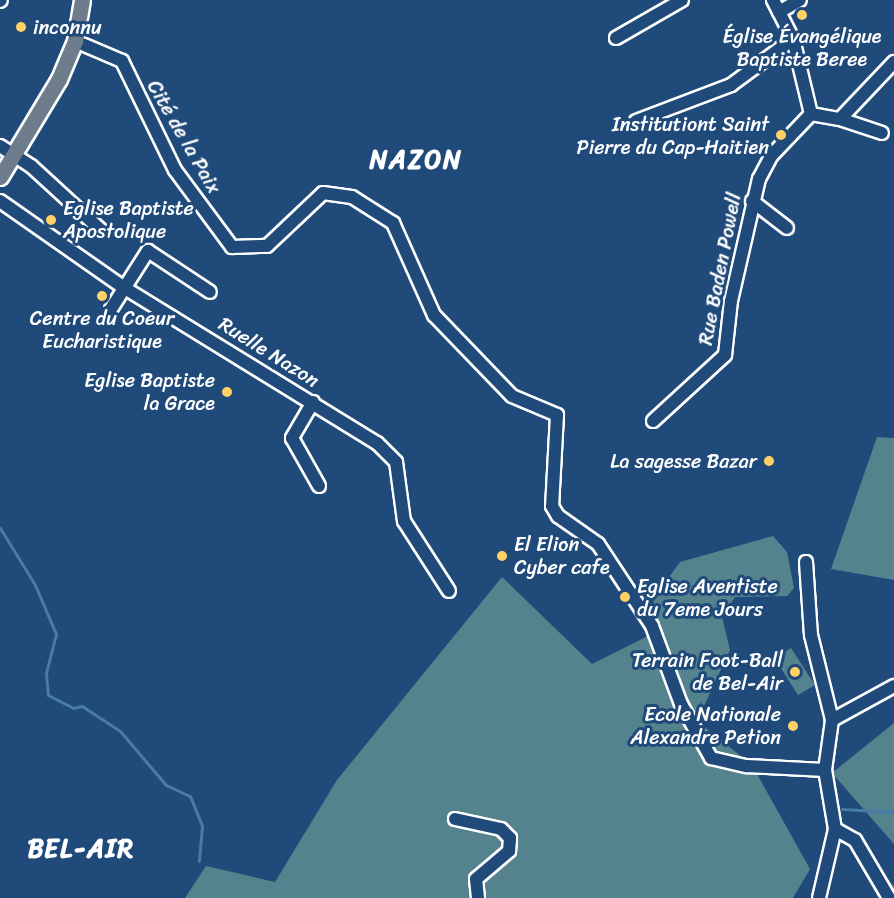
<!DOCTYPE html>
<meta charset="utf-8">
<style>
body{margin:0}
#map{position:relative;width:894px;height:898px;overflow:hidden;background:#1f4a7a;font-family:Sriracha,sans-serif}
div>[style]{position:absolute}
.green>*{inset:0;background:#54838d}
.stream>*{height:3px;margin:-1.5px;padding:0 1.5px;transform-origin:1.5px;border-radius:1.5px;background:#487ba5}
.roads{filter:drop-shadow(2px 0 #fff) drop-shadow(-2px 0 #fff) drop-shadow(0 2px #fff) drop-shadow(0 -2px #fff)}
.minor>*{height:12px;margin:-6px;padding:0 6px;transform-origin:6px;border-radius:6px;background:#1f4a7a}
.major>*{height:15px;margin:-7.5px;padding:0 7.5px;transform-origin:7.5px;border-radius:7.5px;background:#6d7d8c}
.dots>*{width:16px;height:16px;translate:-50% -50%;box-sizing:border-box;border:3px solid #1f4a7a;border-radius:50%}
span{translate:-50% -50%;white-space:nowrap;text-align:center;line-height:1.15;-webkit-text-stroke:6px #1f4a7a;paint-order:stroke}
.poi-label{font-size:20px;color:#fff}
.left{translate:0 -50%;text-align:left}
.right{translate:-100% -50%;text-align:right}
.street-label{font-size:20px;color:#fff}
.district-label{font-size:26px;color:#fff;font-weight:700;letter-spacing:1.5px}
</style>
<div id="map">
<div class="green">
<div style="clip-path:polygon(877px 437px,894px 438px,894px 580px,831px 569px)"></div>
<div style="clip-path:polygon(773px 536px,787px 552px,794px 588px,787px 596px,735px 597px,722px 617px,730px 650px,697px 721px,752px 765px,810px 869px,793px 898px,185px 898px,206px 866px,275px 882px,337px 780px,502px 577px,592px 664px,650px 635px,654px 598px,680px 562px)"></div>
<div style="clip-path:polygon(791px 648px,815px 685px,798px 695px,775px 659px)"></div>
<div style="clip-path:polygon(894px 723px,894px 844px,832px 773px)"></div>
</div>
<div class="stream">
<div style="left:0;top:528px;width:67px;rotate:58.4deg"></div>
<div style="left:35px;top:585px;width:53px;rotate:66.8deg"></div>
<div style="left:56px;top:634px;width:40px;rotate:104.4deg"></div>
<div style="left:46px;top:673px;width:22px;rotate:85deg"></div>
<div style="left:48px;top:695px;width:28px;rotate:27deg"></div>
<div style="left:73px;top:708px;width:9px;rotate:-13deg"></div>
<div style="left:82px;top:706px;width:45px;rotate:33.3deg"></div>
<div style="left:120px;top:731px;width:71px;rotate:49.6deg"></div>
<div style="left:166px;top:785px;width:26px;rotate:25deg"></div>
<div style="left:190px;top:796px;width:32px;rotate:68deg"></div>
<div style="left:202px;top:826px;width:35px;rotate:95deg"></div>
<div style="left:842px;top:809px;width:52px;rotate:3.3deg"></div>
<div style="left:883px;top:877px;width:16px;rotate:47deg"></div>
</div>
<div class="roads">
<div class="minor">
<div style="left:773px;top:0;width:44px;rotate:62.9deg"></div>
<div style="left:793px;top:39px;width:77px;rotate:76.5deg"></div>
<div style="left:0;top:1px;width:1px;rotate:-45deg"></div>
<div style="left:779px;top:12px;width:24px;rotate:-30deg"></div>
<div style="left:616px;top:38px;width:76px;rotate:-29.9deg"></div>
<div style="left:75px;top:41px;width:51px;rotate:23.1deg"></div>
<div style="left:122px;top:61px;width:121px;rotate:64.1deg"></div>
<div style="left:175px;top:170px;width:96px;rotate:53.5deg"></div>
<div style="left:232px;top:247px;width:35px;rotate:-2deg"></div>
<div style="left:267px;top:246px;width:77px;rotate:-43.4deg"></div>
<div style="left:323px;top:193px;width:29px;rotate:8deg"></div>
<div style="left:352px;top:197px;width:49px;rotate:32.4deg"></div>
<div style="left:393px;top:223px;width:101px;rotate:66deg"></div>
<div style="left:434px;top:315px;width:112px;rotate:46.1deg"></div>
<div style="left:512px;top:396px;width:49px;rotate:22.9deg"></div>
<div style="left:557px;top:415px;width:91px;rotate:93.1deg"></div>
<div style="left:552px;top:506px;width:12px;rotate:59deg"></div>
<div style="left:558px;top:516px;width:49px;rotate:35deg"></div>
<div style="left:598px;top:544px;width:98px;rotate:56.6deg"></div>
<div style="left:652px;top:626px;width:83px;rotate:69.6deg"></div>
<div style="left:681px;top:704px;width:62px;rotate:60.9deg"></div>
<div style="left:711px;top:758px;width:37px;rotate:13deg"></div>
<div style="left:747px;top:766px;width:78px;rotate:2.9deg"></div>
<div style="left:811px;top:114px;width:29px;rotate:10deg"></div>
<div style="left:840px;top:119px;width:79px;rotate:-46.5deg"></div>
<div style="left:840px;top:119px;width:44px;rotate:18.4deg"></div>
<div style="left:636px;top:121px;width:102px;rotate:-20.8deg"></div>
<div style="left:731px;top:85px;width:77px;rotate:-36.6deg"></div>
<div style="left:0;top:146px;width:37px;rotate:33deg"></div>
<div style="left:31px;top:166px;width:96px;rotate:42.5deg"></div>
<div style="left:0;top:201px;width:150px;rotate:35deg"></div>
<div style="left:123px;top:287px;width:298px;rotate:31.6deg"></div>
<div style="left:377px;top:443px;width:27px;rotate:45deg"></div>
<div style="left:396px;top:462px;width:60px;rotate:82.3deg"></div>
<div style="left:404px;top:521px;width:83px;rotate:57.3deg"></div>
<div style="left:752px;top:201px;width:44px;rotate:37.6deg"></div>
<div style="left:111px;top:309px;width:69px;rotate:-57.5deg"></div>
<div style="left:148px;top:251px;width:74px;rotate:33.5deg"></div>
<div style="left:313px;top:402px;width:42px;rotate:120.3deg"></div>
<div style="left:292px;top:438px;width:55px;rotate:60.6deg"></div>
<div style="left:653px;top:421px;width:98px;rotate:-42.5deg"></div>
<div style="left:725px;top:355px;width:54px;rotate:-83.7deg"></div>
<div style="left:731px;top:301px;width:125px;rotate:-77.1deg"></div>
<div style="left:759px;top:179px;width:26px;rotate:-62deg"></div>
<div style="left:771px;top:156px;width:58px;rotate:-46.4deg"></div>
<div style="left:806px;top:562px;width:73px;rotate:86.1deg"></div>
<div style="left:811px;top:635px;width:88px;rotate:76.1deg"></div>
<div style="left:455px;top:819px;width:47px;rotate:12.3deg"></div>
<div style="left:501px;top:829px;width:13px;rotate:45deg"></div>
<div style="left:510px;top:838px;width:13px;rotate:94deg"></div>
<div style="left:509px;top:851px;width:43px;rotate:139.7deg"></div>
<div style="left:476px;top:879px;width:19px;rotate:84deg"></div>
<div style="left:835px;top:829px;width:23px;rotate:29deg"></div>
<div style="left:855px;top:840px;width:67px;rotate:59.6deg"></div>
<div style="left:819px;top:898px;width:71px;rotate:-76.9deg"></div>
<div style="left:835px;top:829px;width:60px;rotate:-99.6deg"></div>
<div style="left:825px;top:770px;width:50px;rotate:-82deg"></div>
<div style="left:832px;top:720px;width:71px;rotate:-28.7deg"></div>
</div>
<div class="major">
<div style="left:0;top:177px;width:114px;rotate:-59deg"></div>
<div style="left:59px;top:79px;width:41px;rotate:-67.2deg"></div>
<div style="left:75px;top:41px;width:42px;rotate:-80.3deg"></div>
</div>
</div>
<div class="dots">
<div style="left:802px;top:15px;background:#ffd166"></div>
<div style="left:21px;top:27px;background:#ffd166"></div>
<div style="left:781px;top:135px;background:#ffd166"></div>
<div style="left:51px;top:220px;background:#ffd166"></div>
<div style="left:102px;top:296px;background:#ffd166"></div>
<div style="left:227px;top:392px;background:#ffd166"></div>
<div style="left:769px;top:461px;background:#ffd166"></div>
<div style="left:502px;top:556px;background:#ffd166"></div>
<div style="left:625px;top:597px;background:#ffd166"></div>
<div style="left:795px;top:672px;background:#ffd166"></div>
<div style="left:793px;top:726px;background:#ffd166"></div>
</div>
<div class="poi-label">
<span class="left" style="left:33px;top:27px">inconnu</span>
<span style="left:802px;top:48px">Église Évangélique<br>Baptiste Beree</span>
<span class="right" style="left:769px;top:136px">Institutiont Saint<br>Pierre du Cap-Haitien</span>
<span class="left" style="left:63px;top:220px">Eglise Baptiste<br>Apostolique</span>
<span style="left:102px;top:330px">Centre du Coeur<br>Eucharistique</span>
<span class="right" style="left:215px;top:392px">Eglise Baptiste<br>la Grace</span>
<span class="right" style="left:757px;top:461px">La sagesse Bazar</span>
<span class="left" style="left:514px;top:556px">El Elion<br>Cyber cafe</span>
<span class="left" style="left:637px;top:598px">Eglise Aventiste<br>du 7eme Jours</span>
<span class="right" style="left:783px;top:672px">Terrain Foot-Ball<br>de Bel-Air</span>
<span class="right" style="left:781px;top:726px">Ecole Nationale<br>Alexandre Petion</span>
</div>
<div class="street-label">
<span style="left:184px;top:137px;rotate:60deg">Cité de la Paix</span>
<span style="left:720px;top:269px;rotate:-79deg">Rue Baden Powell</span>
<span style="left:269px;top:352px;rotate:32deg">Ruelle Nazon</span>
</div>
<div class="district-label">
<span style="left:416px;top:160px">NAZON</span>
<span style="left:81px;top:849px">BEL-AIR</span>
</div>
</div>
